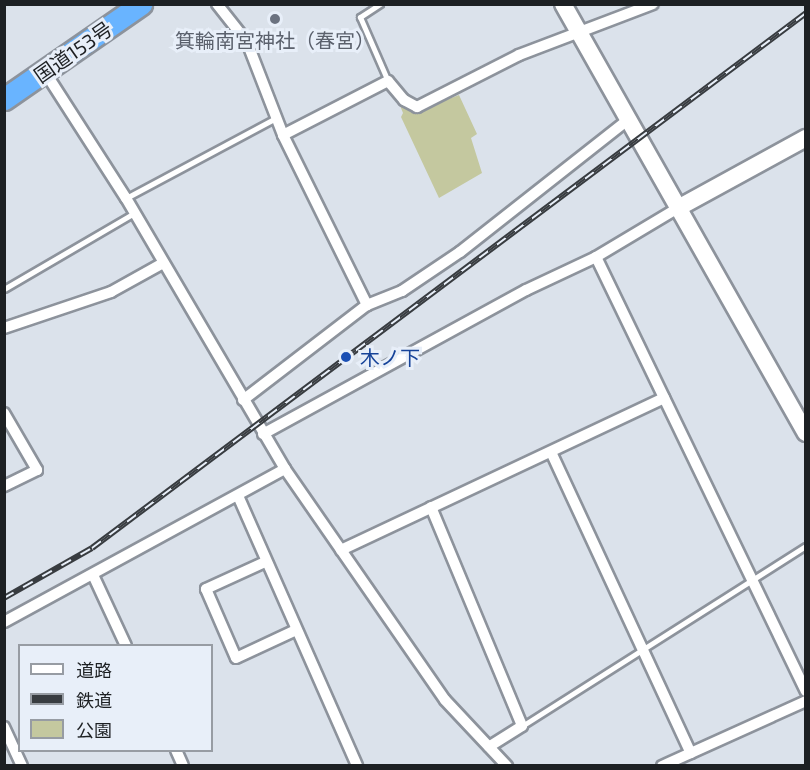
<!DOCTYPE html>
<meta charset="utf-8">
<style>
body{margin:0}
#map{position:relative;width:810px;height:770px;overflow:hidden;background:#dbe2eb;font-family:"Exo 2","Noto Sans JP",sans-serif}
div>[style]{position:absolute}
.green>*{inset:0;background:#c4c89f}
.roads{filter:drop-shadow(2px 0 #8d939c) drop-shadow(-2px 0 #8d939c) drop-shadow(0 2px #8d939c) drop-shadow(0 -2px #8d939c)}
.lane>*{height:5px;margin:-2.5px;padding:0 2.5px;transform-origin:2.5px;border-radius:2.5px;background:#fff}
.street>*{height:10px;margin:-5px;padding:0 5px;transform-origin:5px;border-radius:5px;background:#fff}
.secondary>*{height:16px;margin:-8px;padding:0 8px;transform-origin:8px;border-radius:8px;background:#fff}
.highway>*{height:21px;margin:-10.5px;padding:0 10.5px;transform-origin:10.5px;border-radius:10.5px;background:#69b4ff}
.rail>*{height:6px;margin-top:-3px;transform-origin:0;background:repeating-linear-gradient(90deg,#e8eff9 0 11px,#383c40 0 22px);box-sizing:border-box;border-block:2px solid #383c40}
.dots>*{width:16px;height:16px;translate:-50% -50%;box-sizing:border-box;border:3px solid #e8eff9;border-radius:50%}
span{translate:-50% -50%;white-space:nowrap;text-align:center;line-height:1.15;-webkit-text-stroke:6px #e8eff9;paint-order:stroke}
.worship-label{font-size:20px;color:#5b616d}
.street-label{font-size:20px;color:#1d2023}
.transit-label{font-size:20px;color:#164399}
.left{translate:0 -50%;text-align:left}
.frame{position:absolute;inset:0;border:6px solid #1d2023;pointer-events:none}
.legend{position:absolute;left:18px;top:644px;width:195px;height:108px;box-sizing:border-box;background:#e8eff9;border:2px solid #979ca3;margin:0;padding:8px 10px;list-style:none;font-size:18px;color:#1d2023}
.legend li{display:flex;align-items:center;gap:12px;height:30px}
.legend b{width:30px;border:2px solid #979ca3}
</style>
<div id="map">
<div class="green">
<div style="clip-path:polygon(395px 93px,415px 112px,459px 95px,477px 134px,471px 138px,482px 173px,439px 198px,401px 117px,403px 113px)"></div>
</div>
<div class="roads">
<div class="lane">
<div style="left:380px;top:4px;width:24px;rotate:147deg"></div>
<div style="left:360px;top:17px;width:70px;rotate:66.4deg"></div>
<div style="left:126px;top:198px;width:170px;rotate:-28.1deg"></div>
<div style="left:4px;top:289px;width:151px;rotate:-30.3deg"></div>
<div style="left:522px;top:726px;width:336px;rotate:-32.4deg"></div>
</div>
<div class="street">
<div style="left:217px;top:4px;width:48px;rotate:51.7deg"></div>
<div style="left:247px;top:42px;width:100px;rotate:68.8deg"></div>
<div style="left:283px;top:135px;width:190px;rotate:63.7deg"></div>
<div style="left:45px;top:72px;width:150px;rotate:57.3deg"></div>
<div style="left:126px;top:198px;width:314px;rotate:59.6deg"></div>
<div style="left:285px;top:469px;width:281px;rotate:55.3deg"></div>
<div style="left:445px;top:700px;width:91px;rotate:46.8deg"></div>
<div style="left:283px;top:135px;width:118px;rotate:-27.2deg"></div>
<div style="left:388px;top:81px;width:25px;rotate:50deg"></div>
<div style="left:404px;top:100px;width:15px;rotate:28deg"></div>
<div style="left:417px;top:107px;width:114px;rotate:-27deg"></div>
<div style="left:519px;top:55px;width:143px;rotate:-20.8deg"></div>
<div style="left:596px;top:257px;width:482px;rotate:64.2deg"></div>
<div style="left:4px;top:328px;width:113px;rotate:-18.6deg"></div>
<div style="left:111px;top:292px;width:60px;rotate:-29.1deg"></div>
<div style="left:243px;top:400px;width:156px;rotate:-37.5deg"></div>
<div style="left:367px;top:305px;width:38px;rotate:-22deg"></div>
<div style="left:402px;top:291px;width:70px;rotate:-33.9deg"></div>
<div style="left:460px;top:252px;width:214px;rotate:-38.2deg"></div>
<div style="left:4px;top:413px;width:66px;rotate:59.9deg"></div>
<div style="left:37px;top:470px;width:37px;rotate:154deg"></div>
<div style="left:263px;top:434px;width:300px;rotate:-28.7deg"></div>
<div style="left:526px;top:290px;width:77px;rotate:-25.2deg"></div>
<div style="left:596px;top:257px;width:96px;rotate:-30.9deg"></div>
<div style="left:551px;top:452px;width:332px;rotate:65.1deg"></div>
<div style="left:239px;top:498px;width:293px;rotate:66.2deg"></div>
<div style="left:431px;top:507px;width:237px;rotate:67.4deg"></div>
<div style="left:522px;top:726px;width:39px;rotate:148deg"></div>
<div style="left:341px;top:550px;width:357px;rotate:-25.2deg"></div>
<div style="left:265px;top:562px;width:65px;rotate:155.4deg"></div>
<div style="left:206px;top:589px;width:75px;rotate:66.5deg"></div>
<div style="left:236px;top:658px;width:66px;rotate:-25deg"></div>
<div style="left:94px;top:577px;width:76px;rotate:65.1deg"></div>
<div style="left:4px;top:622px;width:320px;rotate:-28.6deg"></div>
<div style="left:4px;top:727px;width:43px;rotate:65.2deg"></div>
<div style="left:176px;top:750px;width:17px;rotate:66deg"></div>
<div style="left:662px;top:766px;width:158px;rotate:-24.3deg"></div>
</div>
<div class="secondary">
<div style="left:563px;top:4px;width:493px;rotate:60.5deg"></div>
<div style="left:678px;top:208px;width:146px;rotate:-28.7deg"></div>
</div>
<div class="highway">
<div style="left:4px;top:99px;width:167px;rotate:-34.7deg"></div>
</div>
</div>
<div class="rail">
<div style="left:4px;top:598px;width:101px;rotate:-29.6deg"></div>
<div style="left:92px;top:548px;width:892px;rotate:-36.84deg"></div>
</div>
<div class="dots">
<div style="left:275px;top:19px;background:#6b7280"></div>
<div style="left:346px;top:357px;background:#1a4fb4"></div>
</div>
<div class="worship-label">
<span style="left:275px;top:40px">箕輪南宮神社（春宮）</span>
</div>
<div class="street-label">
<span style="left:73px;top:52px;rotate:-35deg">国道153号</span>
</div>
<div class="transit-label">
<span class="left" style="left:360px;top:357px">木ノ下</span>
</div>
<div class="frame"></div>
<ul class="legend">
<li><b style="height:8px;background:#fff"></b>道路</li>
<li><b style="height:8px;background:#383c40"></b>鉄道</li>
<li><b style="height:16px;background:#c4c89f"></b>公園</li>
</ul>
</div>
